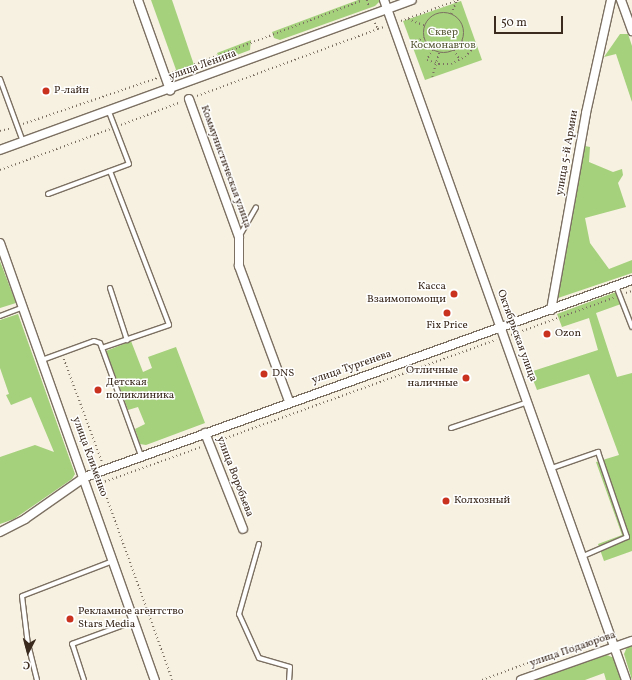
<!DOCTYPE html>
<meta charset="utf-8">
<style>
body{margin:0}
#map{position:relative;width:632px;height:680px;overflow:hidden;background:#f6f1e1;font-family:Vollkorn,serif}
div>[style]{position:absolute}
.green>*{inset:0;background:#a5d07c}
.path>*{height:1.5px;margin-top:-0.75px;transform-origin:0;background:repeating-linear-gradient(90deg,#7c7062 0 1px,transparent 0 4px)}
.path>.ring{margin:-0.75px;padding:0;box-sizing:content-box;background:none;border:1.5px solid #7c7062;border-radius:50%}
.roads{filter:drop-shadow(1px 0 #7c7062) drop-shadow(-1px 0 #7c7062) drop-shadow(0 1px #7c7062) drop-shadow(0 -1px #7c7062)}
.lane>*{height:4px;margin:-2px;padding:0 2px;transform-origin:2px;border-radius:2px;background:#fff}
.street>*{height:8px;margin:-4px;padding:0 4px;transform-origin:4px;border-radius:4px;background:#fff}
.dots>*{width:11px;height:11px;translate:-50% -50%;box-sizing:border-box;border:2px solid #fff;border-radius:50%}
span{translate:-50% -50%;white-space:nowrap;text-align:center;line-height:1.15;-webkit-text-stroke:3px #fff;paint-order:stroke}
.park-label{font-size:11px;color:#5b5c3a}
.street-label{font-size:11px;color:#3b2a1e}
.poi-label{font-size:11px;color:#3b2a1e}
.left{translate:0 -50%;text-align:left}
.right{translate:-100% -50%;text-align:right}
.north{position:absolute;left:8px;top:632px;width:40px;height:40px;-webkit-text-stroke:3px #fff;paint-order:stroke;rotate:186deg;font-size:11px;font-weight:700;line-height:16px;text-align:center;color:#3b2a1e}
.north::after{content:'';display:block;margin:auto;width:14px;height:18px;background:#3b2a1e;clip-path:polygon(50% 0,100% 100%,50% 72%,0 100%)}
.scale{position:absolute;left:494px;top:16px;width:69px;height:18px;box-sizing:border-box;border:2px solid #3b2a1e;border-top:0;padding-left:5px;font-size:12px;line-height:14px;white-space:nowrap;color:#3b2a1e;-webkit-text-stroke:3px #fff;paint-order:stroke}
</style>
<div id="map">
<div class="green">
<div style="clip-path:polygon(151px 0,172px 0,196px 71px,179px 78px)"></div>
<div style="clip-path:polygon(358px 0,381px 0,375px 6px,280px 40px,274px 38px,272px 32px)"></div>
<div style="clip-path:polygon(461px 1px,482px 60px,425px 80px,403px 21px)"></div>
<div style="clip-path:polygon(620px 34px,628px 34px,632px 46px,632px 102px,616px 54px,604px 57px)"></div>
<div style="clip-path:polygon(251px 40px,250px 50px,221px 61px,217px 53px)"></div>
<div style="clip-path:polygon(585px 146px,590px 147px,589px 162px,613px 172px,622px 169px,623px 175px,618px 183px,626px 207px,585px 218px,590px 243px,609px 269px,632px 260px,632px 273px,558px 298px)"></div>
<div style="clip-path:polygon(0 261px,16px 303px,0 308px)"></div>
<div style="clip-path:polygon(616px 292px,621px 304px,596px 313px,617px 377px,632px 373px,632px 551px,604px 561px,598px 544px,622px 535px,596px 462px,619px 455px,589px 374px,537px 390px,530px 372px,598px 350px,589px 318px,562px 327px,557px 314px)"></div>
<div style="clip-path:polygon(18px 314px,75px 474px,72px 479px,14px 519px,0 524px,0 457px,35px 445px,54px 452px,31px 397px,11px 405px,6px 395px,9px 394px,0 368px,0 320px)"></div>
<div style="clip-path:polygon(131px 341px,143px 372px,152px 368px,148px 357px,176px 347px,205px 423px,146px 445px,140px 444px,135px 429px,145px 424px,138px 407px,128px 410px,106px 351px)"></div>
<div style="clip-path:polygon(632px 646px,632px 680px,624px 654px,627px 647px)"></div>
<div style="clip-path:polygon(607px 655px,614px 658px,621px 680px,606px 680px,604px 673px,585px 680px,531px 680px)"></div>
</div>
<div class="path">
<div style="left:367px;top:0;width:6px;rotate:72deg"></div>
<div class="ring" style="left:424px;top:13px;width:38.5px;height:38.5px"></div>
<div style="left:451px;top:14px;width:15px;rotate:-67deg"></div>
<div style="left:408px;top:19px;width:18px;rotate:22deg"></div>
<div style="left:401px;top:21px;width:61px;rotate:-20.2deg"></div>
<div style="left:375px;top:23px;width:7px;rotate:63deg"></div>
<div style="left:378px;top:29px;width:6px;rotate:-18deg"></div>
<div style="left:412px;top:42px;width:14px;rotate:-17deg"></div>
<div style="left:433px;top:50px;width:12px;rotate:121deg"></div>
<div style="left:427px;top:60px;width:13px;rotate:18deg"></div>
<div style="left:439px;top:64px;width:12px"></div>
<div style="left:451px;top:64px;width:16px;rotate:-27deg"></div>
<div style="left:465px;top:57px;width:12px;rotate:-48deg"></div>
<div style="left:473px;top:48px;width:13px;rotate:-151deg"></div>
<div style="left:454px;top:50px;width:12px;rotate:59deg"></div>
<div style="left:172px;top:73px;width:204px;rotate:-20.9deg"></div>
<div style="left:432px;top:77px;width:26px;rotate:-74deg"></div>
<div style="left:197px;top:96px;width:193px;rotate:-20.3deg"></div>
<div style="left:23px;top:124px;width:142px;rotate:-18.9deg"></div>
<div style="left:121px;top:125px;width:64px;rotate:-21deg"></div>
<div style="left:0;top:131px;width:12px;rotate:-14deg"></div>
<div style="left:0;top:170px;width:117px;rotate:-20.4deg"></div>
<div style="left:626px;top:293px;width:6px;rotate:-18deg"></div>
<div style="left:511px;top:335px;width:109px;rotate:-19.9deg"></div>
<div style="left:64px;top:359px;width:110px;rotate:69.7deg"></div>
<div style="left:218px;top:441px;width:296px;rotate:-20deg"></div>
<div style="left:172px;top:680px;width:209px;rotate:-109.8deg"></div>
<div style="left:101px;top:483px;width:106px;rotate:-19.8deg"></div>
<div style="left:482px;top:680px;width:127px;rotate:-20.3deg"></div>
</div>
<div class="roads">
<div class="lane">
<div style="left:0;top:79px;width:67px;rotate:69.9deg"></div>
<div style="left:110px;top:171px;width:165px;rotate:69deg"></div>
<div style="left:169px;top:325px;width:71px;rotate:161.1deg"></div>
<div style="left:102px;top:348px;width:115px;rotate:70.1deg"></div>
<div style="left:48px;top:194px;width:86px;rotate:-20.3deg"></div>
<div style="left:129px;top:164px;width:56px;rotate:-111deg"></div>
<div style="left:239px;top:237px;width:34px;rotate:-60deg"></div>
<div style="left:616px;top:286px;width:44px;rotate:68.7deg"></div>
<div style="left:110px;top:288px;width:55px;rotate:71.9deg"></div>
<div style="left:0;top:316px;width:25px;rotate:-21deg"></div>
<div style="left:42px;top:360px;width:55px;rotate:-20.1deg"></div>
<div style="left:94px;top:341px;width:6px;rotate:18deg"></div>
<div style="left:100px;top:343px;width:5px;rotate:68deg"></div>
<div style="left:451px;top:428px;width:81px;rotate:-18.7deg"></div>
<div style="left:552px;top:468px;width:49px;rotate:-19.2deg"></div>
<div style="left:598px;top:452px;width:90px;rotate:71.2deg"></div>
<div style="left:627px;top:537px;width:48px;rotate:156.6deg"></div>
<div style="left:259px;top:544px;width:73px;rotate:105.9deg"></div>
<div style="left:239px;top:614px;width:48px;rotate:65.6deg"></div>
<div style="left:259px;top:658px;width:32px;rotate:16deg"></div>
<div style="left:290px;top:667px;width:13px;rotate:94deg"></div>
<div style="left:37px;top:680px;width:36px;rotate:-104deg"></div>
<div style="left:28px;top:645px;width:49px;rotate:-97deg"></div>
<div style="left:22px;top:596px;width:97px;rotate:-21deg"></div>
<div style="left:84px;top:680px;width:38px;rotate:-108deg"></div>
<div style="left:72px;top:644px;width:67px;rotate:-20.1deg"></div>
</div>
<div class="street">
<div style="left:138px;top:0;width:96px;rotate:70.4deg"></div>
<div style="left:384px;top:0;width:722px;rotate:70.41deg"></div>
<div style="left:621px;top:0;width:33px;rotate:70deg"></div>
<div style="left:189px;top:99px;width:147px;rotate:70.1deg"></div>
<div style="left:239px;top:237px;width:29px;rotate:90deg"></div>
<div style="left:239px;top:266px;width:144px;rotate:69.7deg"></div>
<div style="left:0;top:150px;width:438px;rotate:-20deg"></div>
<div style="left:0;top:243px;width:464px;rotate:70.5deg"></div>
<div style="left:551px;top:310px;width:200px;rotate:-79.9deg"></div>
<div style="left:586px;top:113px;width:116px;rotate:-77.5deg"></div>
<div style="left:205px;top:433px;width:103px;rotate:68.4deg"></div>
<div style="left:0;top:532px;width:28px;rotate:-27deg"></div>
<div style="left:25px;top:519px;width:73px;rotate:-35deg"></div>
<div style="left:85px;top:477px;width:581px;rotate:-19.81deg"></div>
<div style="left:521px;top:680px;width:118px;rotate:-19.4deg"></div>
</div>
</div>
<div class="dots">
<div style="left:46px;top:91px;background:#c8321e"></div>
<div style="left:454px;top:294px;background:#c8321e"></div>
<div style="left:447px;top:313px;background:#c8321e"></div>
<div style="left:547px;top:334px;background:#c8321e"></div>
<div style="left:264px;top:374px;background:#c8321e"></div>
<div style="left:466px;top:378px;background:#c8321e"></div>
<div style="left:98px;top:390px;background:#c8321e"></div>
<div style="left:446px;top:501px;background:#c8321e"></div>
<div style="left:70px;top:619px;background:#c8321e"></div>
</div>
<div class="park-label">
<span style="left:443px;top:40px">Сквер<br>Космонавтов</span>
</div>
<div class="street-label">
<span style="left:203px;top:66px;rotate:-20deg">улица Ленина</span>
<span style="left:568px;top:153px;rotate:-80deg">улица 5-й Армии</span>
<span style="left:225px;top:167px;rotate:70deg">Коммунистическая улица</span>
<span style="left:516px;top:336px;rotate:70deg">Октябрьская улица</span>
<span style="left:352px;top:368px;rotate:-19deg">улица Тургенева</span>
<span style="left:89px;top:457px;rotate:70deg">улица Клименко</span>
<span style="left:234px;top:477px;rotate:69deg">улица Воробьева</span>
<span style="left:573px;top:650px;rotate:-19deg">улица Подаюрова</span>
</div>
<div class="poi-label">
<span class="left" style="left:54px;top:91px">Р-лайн</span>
<span class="right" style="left:446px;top:294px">Касса<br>Взаимопомощи</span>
<span style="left:447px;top:326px">Fix Price</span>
<span class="left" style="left:555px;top:334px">Ozon</span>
<span class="right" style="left:458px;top:378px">Отличные<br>наличные</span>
<span class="left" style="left:272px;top:374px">DNS</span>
<span class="left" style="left:106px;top:390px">Детская<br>поликлиника</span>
<span class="left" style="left:454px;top:501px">Колхозный</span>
<span class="left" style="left:78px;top:619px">Рекламное агентство<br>Stars Media</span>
</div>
<div class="north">С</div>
<div class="scale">50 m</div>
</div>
